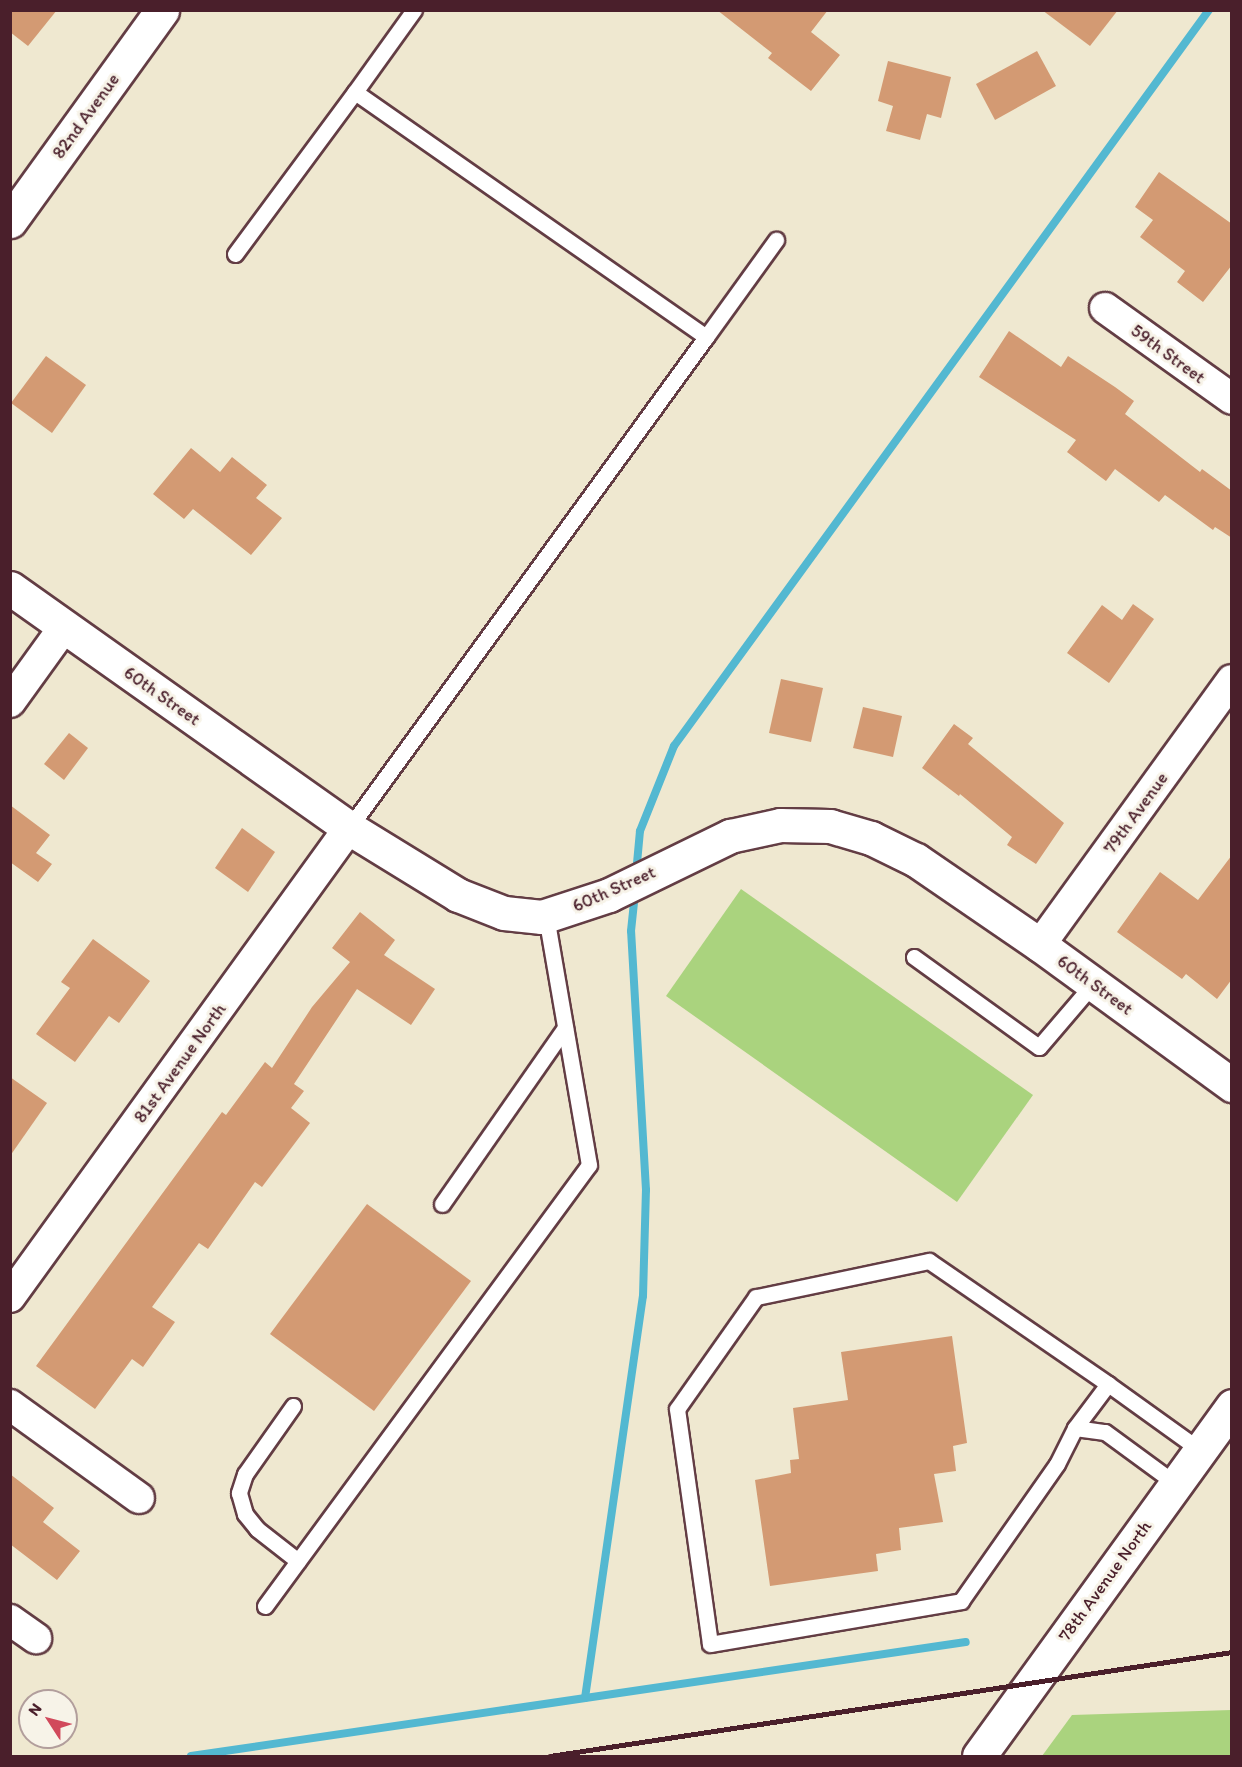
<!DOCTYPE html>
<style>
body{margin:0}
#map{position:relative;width:1242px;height:1767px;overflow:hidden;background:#efe8d0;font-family:Itim,sans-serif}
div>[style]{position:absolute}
.green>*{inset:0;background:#aad37e}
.stream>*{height:8px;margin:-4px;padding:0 4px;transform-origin:4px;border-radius:4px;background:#53b8d1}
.building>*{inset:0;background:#d39a73}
.roads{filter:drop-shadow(2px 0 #633d44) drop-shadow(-2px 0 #633d44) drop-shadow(0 2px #633d44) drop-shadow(0 -2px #633d44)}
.service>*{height:15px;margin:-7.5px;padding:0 7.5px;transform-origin:7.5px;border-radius:7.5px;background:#fff}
.minor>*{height:30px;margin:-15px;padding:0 15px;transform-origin:15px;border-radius:15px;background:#fff}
.tertiary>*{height:33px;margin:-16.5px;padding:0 16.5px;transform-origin:16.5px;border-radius:16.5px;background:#fff}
.rail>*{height:4.5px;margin:-2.25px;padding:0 2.25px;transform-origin:2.25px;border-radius:2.25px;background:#4a1f2b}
span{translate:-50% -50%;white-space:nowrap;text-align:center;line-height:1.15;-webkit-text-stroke:6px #f7f3e8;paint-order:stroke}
.street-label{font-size:18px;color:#4a1f2b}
.frame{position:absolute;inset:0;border:12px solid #4a1f2b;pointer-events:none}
.north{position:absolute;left:18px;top:1689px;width:60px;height:60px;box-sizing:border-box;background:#f7f3e8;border:2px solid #b29e9c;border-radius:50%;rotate:306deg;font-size:16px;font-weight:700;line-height:24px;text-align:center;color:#4a1f2b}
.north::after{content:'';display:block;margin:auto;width:21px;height:27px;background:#d1495b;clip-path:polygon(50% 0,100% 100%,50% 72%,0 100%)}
</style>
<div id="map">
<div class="green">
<div style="clip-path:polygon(741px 889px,1033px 1095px,957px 1202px,666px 996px)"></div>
<div style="clip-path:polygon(1231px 1710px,1231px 1756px,1042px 1756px,1072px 1715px)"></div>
</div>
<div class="stream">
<div style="left:636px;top:874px;width:43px;rotate:-84.7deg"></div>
<div style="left:640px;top:831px;width:92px;rotate:-68.2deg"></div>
<div style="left:674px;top:746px;width:910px;rotate:-53.99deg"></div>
<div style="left:585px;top:1698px;width:406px;rotate:-81.8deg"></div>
<div style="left:643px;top:1296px;width:106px;rotate:-88.4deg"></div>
<div style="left:646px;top:1190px;width:259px;rotate:-93.3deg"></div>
<div style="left:631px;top:931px;width:38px;rotate:-84deg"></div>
<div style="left:191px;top:1756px;width:783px;rotate:-8.37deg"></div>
</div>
<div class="building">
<div style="clip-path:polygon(10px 10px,57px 10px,28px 46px,10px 32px)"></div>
<div style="clip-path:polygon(717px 10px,828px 10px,811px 32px,840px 55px,811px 91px,768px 58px,772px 53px)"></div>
<div style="clip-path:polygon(1042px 10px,1118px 10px,1090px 46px)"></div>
<div style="clip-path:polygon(1037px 51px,1056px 86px,995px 120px,976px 84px)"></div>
<div style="clip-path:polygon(888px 61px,951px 77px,941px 118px,927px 114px,920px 140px,886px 131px,893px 106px,878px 101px)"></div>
<div style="clip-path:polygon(1159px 172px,1232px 224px,1232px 265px,1203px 302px,1177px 282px,1185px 271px,1140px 237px,1153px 220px,1135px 207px)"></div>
<div style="clip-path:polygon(1009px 331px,1061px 367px,1068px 356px,1115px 387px,1134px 401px,1125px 414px,1200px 472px,1202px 469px,1232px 491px,1232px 538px,1215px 527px,1213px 530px,1165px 495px,1159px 502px,1115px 469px,1106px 481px,1067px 452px,1076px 440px,979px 377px)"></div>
<div style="clip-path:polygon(46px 356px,86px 385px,52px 433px,11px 403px)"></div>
<div style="clip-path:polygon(191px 448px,220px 472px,232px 457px,267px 485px,256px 498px,282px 518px,251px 555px,193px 509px,184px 519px,153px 494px)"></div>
<div style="clip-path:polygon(1133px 604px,1154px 619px,1109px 683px,1067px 653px,1102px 605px,1122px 620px)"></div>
<div style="clip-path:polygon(781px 679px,823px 688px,811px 742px,769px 733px)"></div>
<div style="clip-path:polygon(863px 707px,902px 716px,893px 757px,853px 748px)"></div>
<div style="clip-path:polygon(954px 724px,973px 738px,968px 744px,1064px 823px,1036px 864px,1007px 845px,1012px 837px,960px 794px,959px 796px,922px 768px)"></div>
<div style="clip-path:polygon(69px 733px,88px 748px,64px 780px,44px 764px)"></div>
<div style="clip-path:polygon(10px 805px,50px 835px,36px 853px,52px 864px,38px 882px,10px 862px)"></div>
<div style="clip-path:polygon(242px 828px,275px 852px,248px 892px,215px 868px)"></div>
<div style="clip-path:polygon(1232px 855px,1232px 979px,1217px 999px,1186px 974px,1182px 979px,1117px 932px,1160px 872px,1198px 900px)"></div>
<div style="clip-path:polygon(360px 912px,395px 940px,384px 955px,435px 989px,411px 1025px,357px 989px,294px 1084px,304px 1091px,291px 1108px,310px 1123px,262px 1187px,255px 1182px,208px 1249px,199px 1243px,152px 1307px,175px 1322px,143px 1367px,132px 1359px,95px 1409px,36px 1366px,222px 1112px,226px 1115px,265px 1062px,272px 1068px,312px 1007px,350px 962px,332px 948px)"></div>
<div style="clip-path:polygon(93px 939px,150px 981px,119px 1023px,109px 1016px,75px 1062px,36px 1034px,70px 988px,61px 982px)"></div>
<div style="clip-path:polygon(10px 1077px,47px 1103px,10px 1156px)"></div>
<div style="clip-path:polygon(367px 1204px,471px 1281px,374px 1411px,270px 1334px)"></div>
<div style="clip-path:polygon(952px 1336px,967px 1443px,953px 1446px,956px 1471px,934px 1474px,943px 1522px,899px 1528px,901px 1550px,876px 1554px,878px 1571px,770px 1586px,755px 1480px,791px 1473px,790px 1460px,799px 1459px,793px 1408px,848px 1400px,841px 1352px)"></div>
<div style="clip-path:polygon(10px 1474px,54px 1508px,43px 1522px,80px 1551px,57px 1580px,10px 1544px)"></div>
</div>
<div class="roads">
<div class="service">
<div style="left:355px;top:92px;width:101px;rotate:-54.3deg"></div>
<div style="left:235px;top:254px;width:202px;rotate:-53.5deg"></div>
<div style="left:355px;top:92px;width:428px;rotate:34.9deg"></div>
<div style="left:706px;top:337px;width:607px;rotate:126.02deg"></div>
<div style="left:706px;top:337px;width:120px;rotate:-54.2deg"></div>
<div style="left:914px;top:957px;width:154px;rotate:35.8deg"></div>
<div style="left:1039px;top:1047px;width:83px;rotate:-49.4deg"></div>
<div style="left:442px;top:1204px;width:215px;rotate:-55.1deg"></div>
<div style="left:1108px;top:1384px;width:217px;rotate:-145.5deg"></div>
<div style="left:929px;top:1261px;width:177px;rotate:168.2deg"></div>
<div style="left:756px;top:1297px;width:137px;rotate:125.2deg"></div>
<div style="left:677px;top:1409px;width:237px;rotate:82deg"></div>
<div style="left:710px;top:1644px;width:255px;rotate:-9.7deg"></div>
<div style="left:961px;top:1601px;width:167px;rotate:-55deg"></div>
<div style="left:1057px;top:1464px;width:40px;rotate:-63.4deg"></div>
<div style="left:1075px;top:1428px;width:55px;rotate:-53.1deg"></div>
<div style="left:1108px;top:1384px;width:113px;rotate:35.7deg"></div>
<div style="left:293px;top:1406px;width:83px;rotate:125.2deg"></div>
<div style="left:245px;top:1474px;width:20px;rotate:108deg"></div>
<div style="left:239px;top:1493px;width:22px;rotate:74deg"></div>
<div style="left:245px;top:1514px;width:19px;rotate:51deg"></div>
<div style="left:257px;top:1529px;width:52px;rotate:38deg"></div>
<div style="left:1075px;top:1428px;width:30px;rotate:8deg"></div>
<div style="left:1105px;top:1432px;width:88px;rotate:36.2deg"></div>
<div style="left:265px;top:1606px;width:547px;rotate:-53.7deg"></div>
<div style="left:589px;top:1165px;width:253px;rotate:-99.8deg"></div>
</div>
<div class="minor">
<div style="left:1105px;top:308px;width:156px;rotate:35.6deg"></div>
<div style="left:10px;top:702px;width:92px;rotate:-54.2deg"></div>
<div style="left:1040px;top:945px;width:327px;rotate:-54.1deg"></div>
<div style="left:10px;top:1297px;width:579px;rotate:-54.14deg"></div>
<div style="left:10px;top:1405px;width:159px;rotate:35.8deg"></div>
<div style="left:10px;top:1620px;width:32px;rotate:35deg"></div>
</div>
<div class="tertiary">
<div style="left:10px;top:221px;width:260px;rotate:-54.2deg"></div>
<div style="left:10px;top:588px;width:415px;rotate:35.3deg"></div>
<div style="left:349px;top:828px;width:128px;rotate:31.6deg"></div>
<div style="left:458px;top:895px;width:49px;rotate:21.4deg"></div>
<div style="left:504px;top:913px;width:38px;rotate:6deg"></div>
<div style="left:542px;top:917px;width:71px;rotate:-18.2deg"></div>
<div style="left:609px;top:895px;width:135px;rotate:-26deg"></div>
<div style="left:730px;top:836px;width:51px;rotate:-12.4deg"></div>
<div style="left:780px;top:825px;width:50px;rotate:1.1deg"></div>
<div style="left:830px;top:826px;width:43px;rotate:16.3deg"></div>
<div style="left:871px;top:838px;width:50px;rotate:26.1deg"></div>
<div style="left:916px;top:860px;width:150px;rotate:34.4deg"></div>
<div style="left:1040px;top:945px;width:238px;rotate:36.1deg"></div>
<div style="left:979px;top:1756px;width:432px;rotate:-54.1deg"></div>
</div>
</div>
<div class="rail">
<div style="left:550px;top:1756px;width:690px;rotate:-8.67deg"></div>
</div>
<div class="street-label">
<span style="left:86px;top:116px;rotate:-54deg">82nd Avenue</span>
<span style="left:1168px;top:354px;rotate:36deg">59th Street</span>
<span style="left:162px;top:696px;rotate:35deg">60th Street</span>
<span style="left:1136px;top:813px;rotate:-54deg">79th Avenue</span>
<span style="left:614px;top:889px;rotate:-24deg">60th Street</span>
<span style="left:1095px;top:985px;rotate:36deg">60th Street</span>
<span style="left:180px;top:1063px;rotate:-54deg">81st Avenue North</span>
<span style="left:1105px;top:1581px;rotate:-54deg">78th Avenue North</span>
</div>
<div class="frame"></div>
<div class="north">N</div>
</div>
